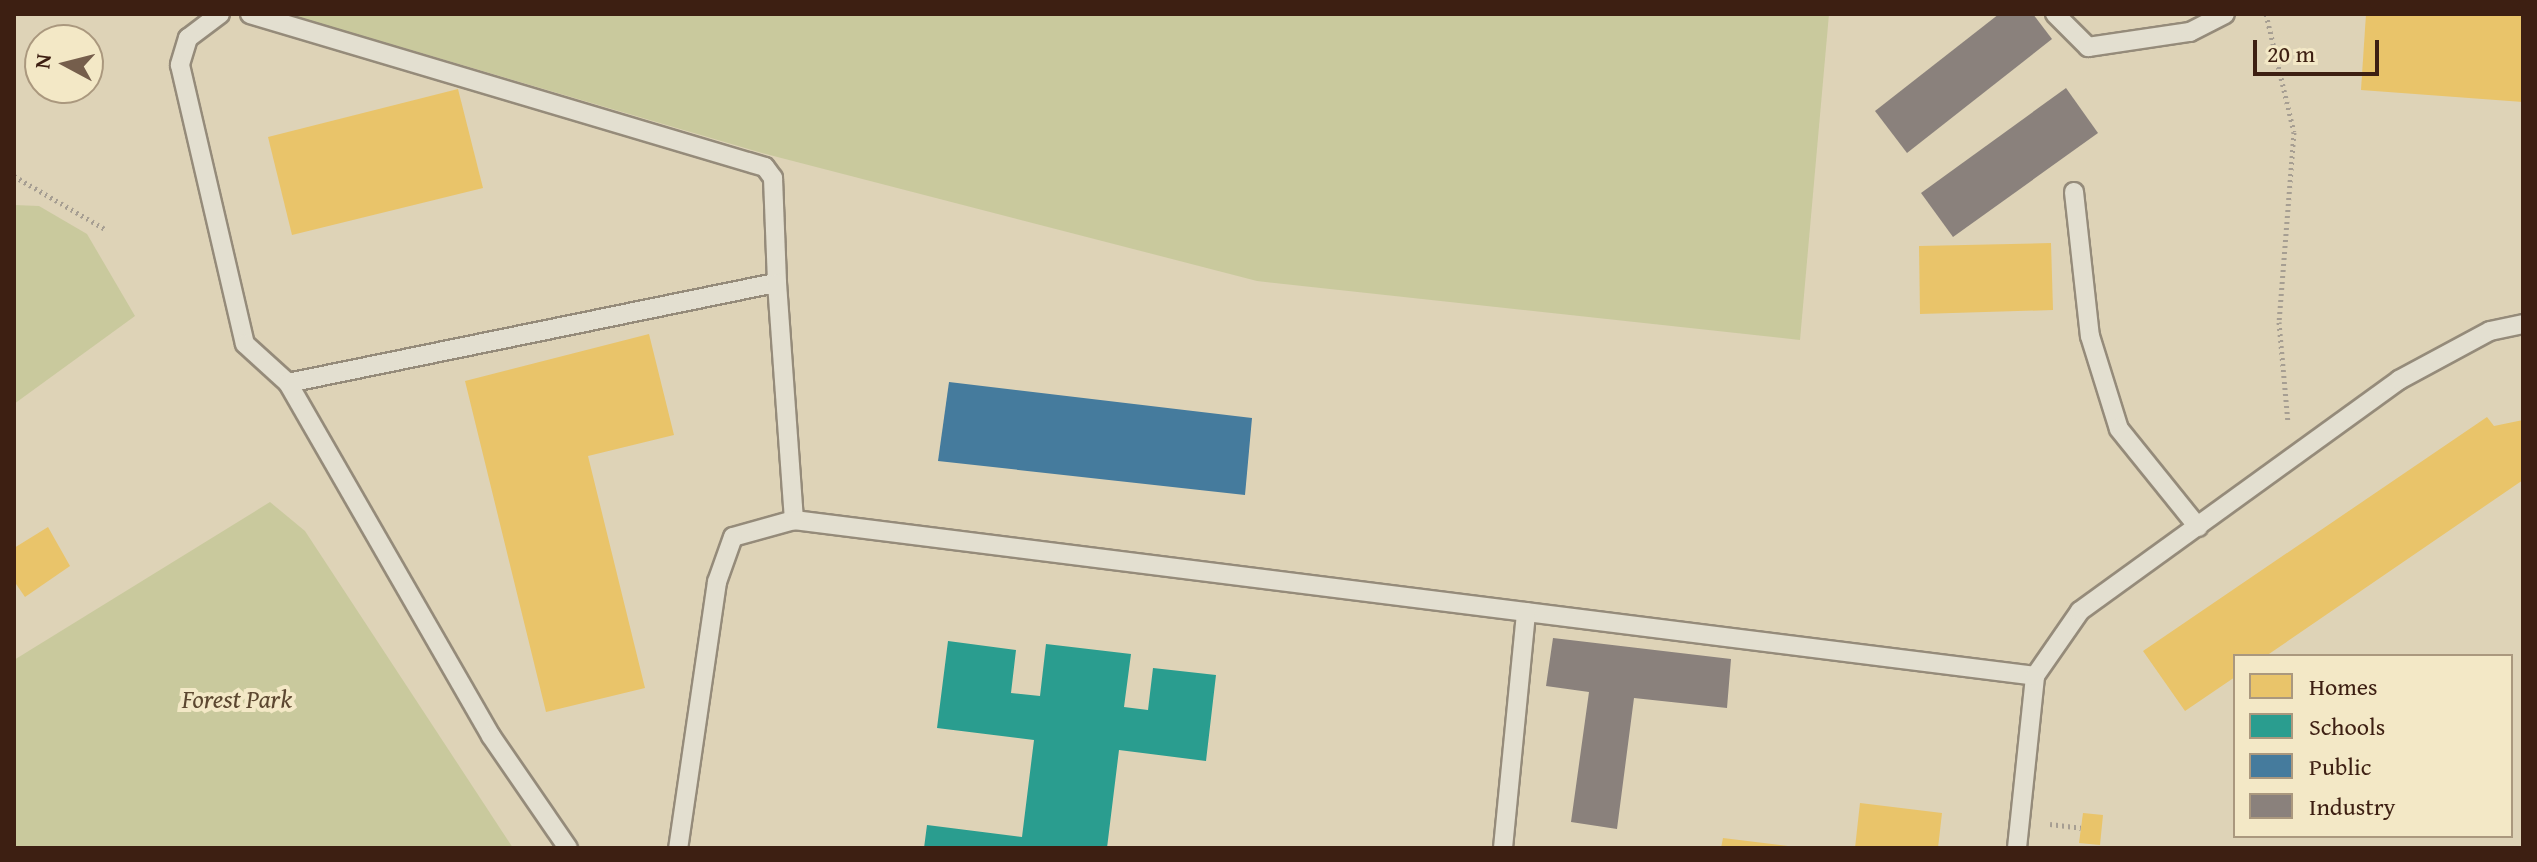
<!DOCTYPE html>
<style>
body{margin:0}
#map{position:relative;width:2537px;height:862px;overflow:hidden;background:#ded3b7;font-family:"Gentium Book Plus",serif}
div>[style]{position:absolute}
.green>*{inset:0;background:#c9c99d}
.homes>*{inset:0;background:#e9c46a}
.schools>*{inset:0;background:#2a9d8f}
.public>*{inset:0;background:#457b9d}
.industry>*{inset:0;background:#8a817c}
.path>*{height:5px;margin-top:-2.5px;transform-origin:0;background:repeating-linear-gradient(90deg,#a69e92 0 2px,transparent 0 6px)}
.roads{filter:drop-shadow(2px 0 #958b7a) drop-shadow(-2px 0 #958b7a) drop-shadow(0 2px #958b7a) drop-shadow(0 -2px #958b7a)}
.service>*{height:18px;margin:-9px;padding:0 9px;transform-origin:9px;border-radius:9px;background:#e3dfd0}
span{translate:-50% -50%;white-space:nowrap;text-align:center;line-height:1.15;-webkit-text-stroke:8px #f3e8c6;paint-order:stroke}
.park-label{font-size:26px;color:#5c4730;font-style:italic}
.frame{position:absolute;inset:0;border:16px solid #3d1f12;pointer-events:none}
.legend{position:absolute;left:2233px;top:654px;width:280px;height:184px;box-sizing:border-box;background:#f3e8c6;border:2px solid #aa987e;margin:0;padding:10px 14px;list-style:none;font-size:24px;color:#3d1f12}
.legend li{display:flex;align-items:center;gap:16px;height:40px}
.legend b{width:40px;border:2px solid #aa987e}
.north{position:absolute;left:24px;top:24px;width:80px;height:80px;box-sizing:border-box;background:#f3e8c6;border:2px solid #aa987e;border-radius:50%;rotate:277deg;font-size:22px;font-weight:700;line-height:32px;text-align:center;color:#3d1f12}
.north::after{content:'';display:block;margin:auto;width:28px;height:36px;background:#755e4c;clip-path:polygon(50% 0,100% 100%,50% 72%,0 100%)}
.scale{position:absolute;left:2253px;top:40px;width:126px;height:36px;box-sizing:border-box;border:4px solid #3d1f12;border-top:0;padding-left:10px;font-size:24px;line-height:28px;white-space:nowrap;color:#3d1f12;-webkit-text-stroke:6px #f3e8c6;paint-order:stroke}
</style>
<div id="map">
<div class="green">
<div style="clip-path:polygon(288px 14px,1829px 14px,1800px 340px,1257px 281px,762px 153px)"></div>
<div style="clip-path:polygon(14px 205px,39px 206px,87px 234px,135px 316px,14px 404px)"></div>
<div style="clip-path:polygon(270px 502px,305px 531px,513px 848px,14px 848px,14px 660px)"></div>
</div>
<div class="homes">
<div style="clip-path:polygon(2366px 14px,2523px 14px,2523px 102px,2361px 90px)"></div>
<div style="clip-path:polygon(458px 89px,483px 188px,292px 235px,268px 137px)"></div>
<div style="clip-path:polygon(2051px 243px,2053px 310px,1920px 314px,1919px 246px)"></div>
<div style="clip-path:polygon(649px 334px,674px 435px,588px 456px,645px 688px,546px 712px,465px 381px)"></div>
<div style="clip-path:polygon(2487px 417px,2494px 426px,2523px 420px,2523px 480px,2266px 656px,2235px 656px,2235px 677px,2185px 711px,2143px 651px)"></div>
<div style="clip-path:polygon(48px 527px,70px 566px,25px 597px,14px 581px,14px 548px)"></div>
<div style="clip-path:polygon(1860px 803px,1942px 813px,1938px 848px,1855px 848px)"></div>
<div style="clip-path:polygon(2083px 813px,2103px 815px,2100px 845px,2079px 843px)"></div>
<div style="clip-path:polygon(1723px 838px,1788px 846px,1788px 848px,1721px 848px)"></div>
</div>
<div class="schools">
<div style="clip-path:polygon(948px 641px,1016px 650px,1011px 693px,1040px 696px,1046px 644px,1131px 654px,1124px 707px,1148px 710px,1153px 668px,1216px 675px,1206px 761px,1119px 750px,1107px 848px,924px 848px,927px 825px,1022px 837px,1034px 740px,937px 728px)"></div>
</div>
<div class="public">
<div style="clip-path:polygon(949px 382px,1252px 418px,1245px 495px,938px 461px)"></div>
</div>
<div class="industry">
<div style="clip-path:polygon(1999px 14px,2033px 14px,2052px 39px,1907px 153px,1875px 111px)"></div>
<div style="clip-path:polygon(2066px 88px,2098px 133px,1953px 237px,1921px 193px)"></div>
<div style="clip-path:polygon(1553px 638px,1731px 659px,1727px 708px,1634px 698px,1617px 829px,1571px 822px,1589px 692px,1546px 686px)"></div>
</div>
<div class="path">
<div style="left:2266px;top:14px;width:121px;rotate:76.7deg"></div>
<div style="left:2294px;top:132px;width:191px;rotate:94.5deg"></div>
<div style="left:2279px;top:322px;width:100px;rotate:84.9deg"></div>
<div style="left:14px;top:176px;width:105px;rotate:30.2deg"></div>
<div style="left:2050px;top:824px;width:31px;rotate:7deg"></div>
</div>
<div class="roads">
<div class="service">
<div style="left:220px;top:14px;width:40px;rotate:143deg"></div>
<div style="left:188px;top:38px;width:28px;rotate:107deg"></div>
<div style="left:180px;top:65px;width:286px;rotate:76.9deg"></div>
<div style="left:245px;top:344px;width:58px;rotate:42.2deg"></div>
<div style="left:288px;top:383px;width:407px;rotate:60.1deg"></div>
<div style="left:491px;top:736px;width:136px;rotate:55.5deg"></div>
<div style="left:250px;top:14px;width:537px;rotate:16.55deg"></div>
<div style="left:765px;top:167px;width:14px;rotate:54deg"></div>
<div style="left:773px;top:178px;width:105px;rotate:87.8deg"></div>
<div style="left:2055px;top:14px;width:47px;rotate:45deg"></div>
<div style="left:2088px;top:47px;width:103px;rotate:-8.4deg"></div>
<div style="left:2190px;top:32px;width:39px;rotate:-27deg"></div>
<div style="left:2074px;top:192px;width:145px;rotate:83.7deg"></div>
<div style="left:2090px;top:336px;width:97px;rotate:72.7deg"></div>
<div style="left:2119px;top:429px;width:126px;rotate:51.1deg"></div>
<div style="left:288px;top:383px;width:499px;rotate:-11.6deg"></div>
<div style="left:777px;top:283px;width:238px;rotate:85.9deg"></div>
<div style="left:794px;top:520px;width:63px;rotate:164.4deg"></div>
<div style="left:733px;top:537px;width:48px;rotate:109.6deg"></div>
<div style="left:717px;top:582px;width:269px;rotate:98.3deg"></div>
<div style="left:794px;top:520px;width:1251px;rotate:7.16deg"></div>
<div style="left:1503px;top:848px;width:237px;rotate:-84.4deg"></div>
<div style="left:2017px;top:848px;width:173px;rotate:-84deg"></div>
<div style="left:2035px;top:676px;width:79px;rotate:-55.3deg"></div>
<div style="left:2080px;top:611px;width:394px;rotate:-35.9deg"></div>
<div style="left:2399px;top:380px;width:103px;rotate:-28.3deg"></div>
<div style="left:2490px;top:331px;width:34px;rotate:-12deg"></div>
</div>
</div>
<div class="park-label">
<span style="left:237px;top:699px">Forest Park</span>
</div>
<div class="frame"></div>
<ul class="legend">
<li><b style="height:22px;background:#e9c46a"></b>Homes</li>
<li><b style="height:22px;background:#2a9d8f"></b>Schools</li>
<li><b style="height:22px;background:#457b9d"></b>Public</li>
<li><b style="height:22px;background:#8a817c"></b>Industry</li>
</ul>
<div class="north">N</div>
<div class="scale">20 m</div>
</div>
